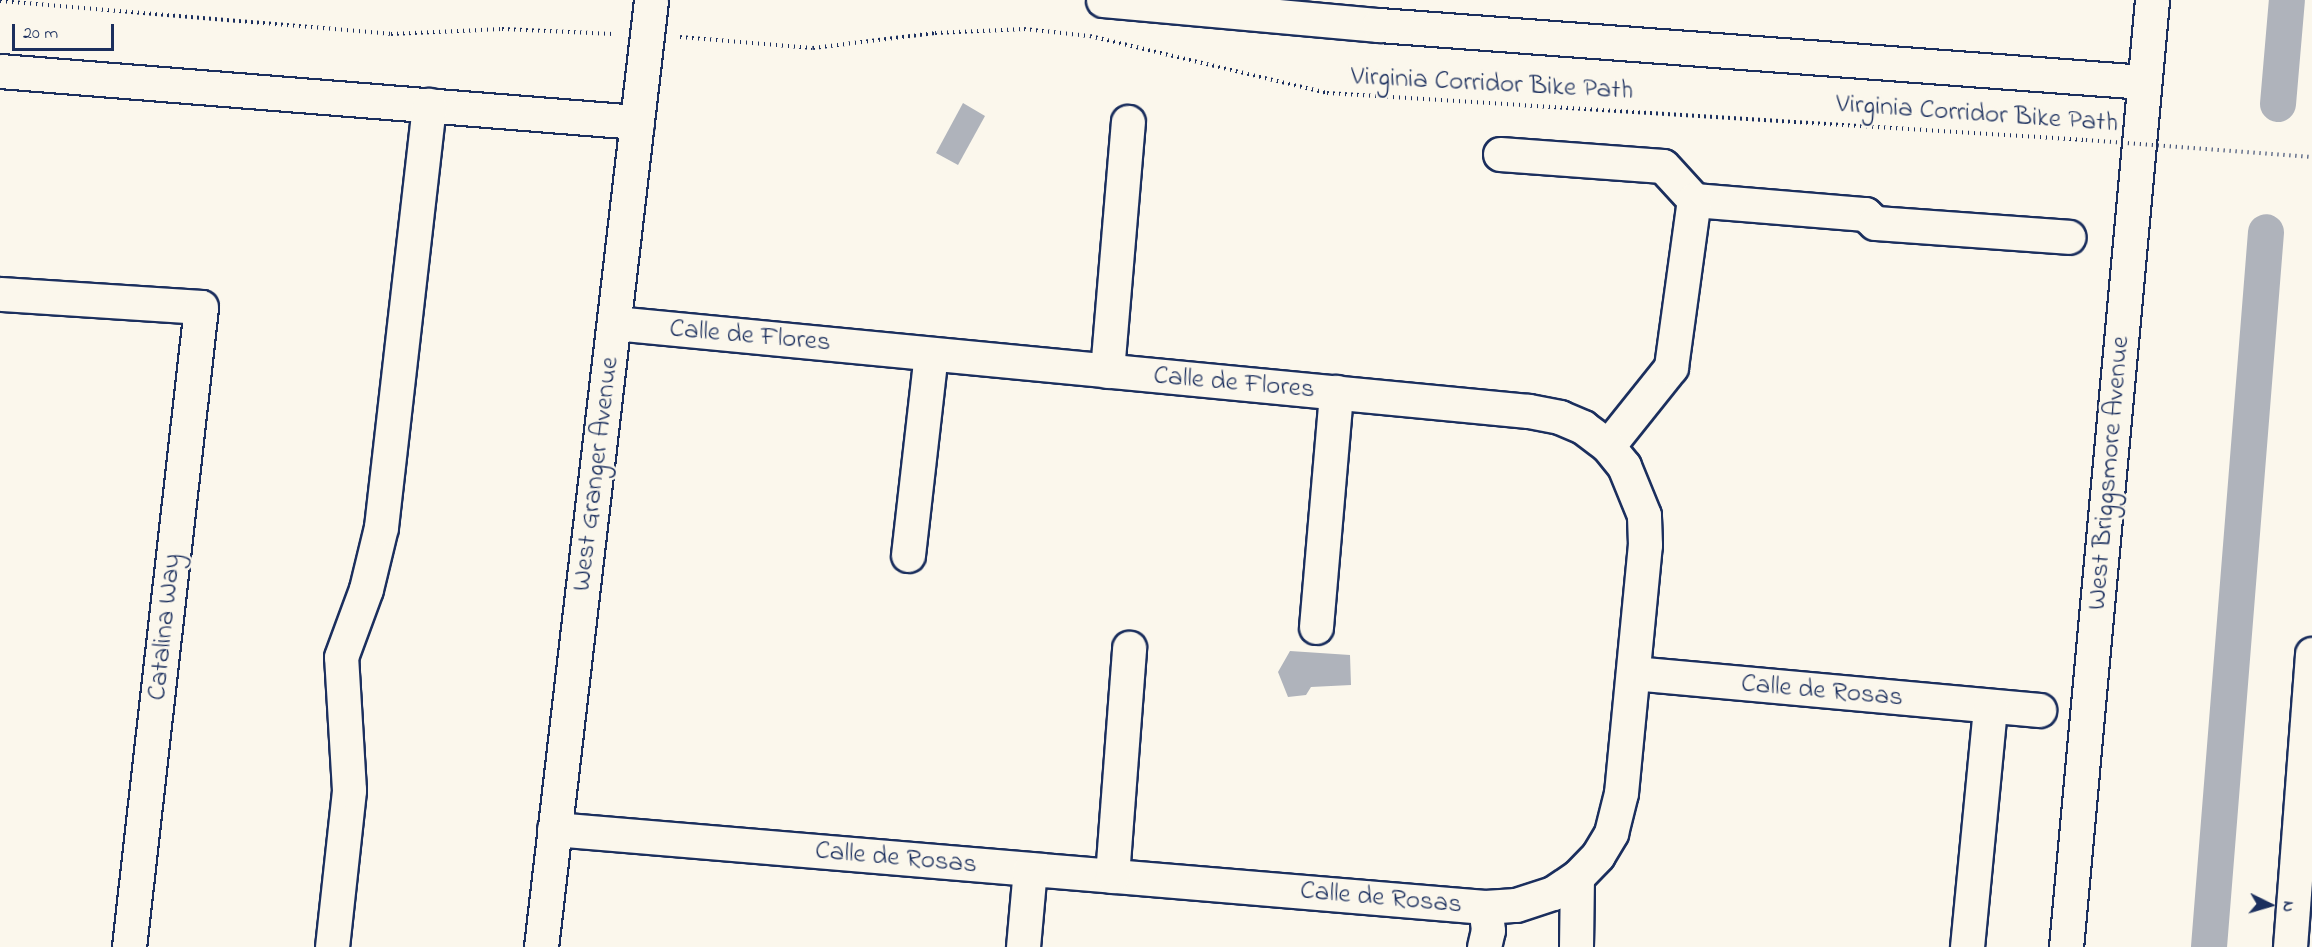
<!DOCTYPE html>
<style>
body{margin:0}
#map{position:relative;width:2312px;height:947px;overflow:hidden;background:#fbf7ec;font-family:"Indie Flower",sans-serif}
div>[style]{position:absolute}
.water>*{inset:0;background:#afb3bb}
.canal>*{height:36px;margin:-18px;padding:0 18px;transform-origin:18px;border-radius:18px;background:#afb3bb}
.path>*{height:4px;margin-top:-2px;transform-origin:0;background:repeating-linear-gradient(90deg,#1b2f5e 0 1.5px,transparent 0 6px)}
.roads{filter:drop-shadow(2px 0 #1b2f5e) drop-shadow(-2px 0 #1b2f5e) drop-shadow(0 2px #1b2f5e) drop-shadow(0 -2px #1b2f5e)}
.minor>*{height:33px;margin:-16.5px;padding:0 16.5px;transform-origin:16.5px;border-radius:16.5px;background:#fbf7ec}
.major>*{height:33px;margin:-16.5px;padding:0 16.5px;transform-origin:16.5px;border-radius:16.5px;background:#fbf7ec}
.path-bridge>*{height:4px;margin-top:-2px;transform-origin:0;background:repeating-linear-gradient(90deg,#1b2f5e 0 1.5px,transparent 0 6px)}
span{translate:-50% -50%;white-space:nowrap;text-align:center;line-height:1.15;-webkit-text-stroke:5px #fbf7ec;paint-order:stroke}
.street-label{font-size:27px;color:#1b2f5e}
.north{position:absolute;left:2240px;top:875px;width:60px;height:60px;-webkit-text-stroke:4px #fbf7ec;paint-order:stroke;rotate:95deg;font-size:16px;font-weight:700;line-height:24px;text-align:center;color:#1b2f5e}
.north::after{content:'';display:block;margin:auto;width:21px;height:27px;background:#1b2f5e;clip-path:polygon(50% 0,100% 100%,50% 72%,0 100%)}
.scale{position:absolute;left:12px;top:24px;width:102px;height:27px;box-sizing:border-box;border:3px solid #1b2f5e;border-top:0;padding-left:8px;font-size:18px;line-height:21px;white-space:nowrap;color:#1b2f5e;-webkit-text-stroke:4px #fbf7ec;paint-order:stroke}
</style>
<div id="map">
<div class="water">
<div style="clip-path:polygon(963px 103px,985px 116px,958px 165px,936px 153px)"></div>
<div style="clip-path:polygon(1290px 651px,1350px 655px,1351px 685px,1311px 687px,1306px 695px,1288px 697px,1278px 672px)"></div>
</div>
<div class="canal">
<div style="left:2278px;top:104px;width:104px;rotate:-85.1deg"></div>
<div style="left:2209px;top:947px;width:717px;rotate:-85.44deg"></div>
</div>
<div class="path">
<div style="left:0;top:1px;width:392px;rotate:4.8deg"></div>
<div style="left:391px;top:34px;width:111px;rotate:-2.6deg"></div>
<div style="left:502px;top:29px;width:111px;rotate:2.6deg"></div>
<div style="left:680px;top:37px;width:133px;rotate:4.7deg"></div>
<div style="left:813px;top:48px;width:123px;rotate:-7deg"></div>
<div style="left:935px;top:33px;width:89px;rotate:-2.6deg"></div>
<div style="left:1024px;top:29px;width:66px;rotate:6.1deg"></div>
<div style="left:1090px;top:36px;width:244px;rotate:13.5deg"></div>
<div style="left:1327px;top:93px;width:760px;rotate:3.54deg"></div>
</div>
<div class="roads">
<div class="minor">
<div style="left:1103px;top:0;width:277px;rotate:5.2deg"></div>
<div style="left:1379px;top:25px;width:767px;rotate:4.26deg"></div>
<div style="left:0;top:71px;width:639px;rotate:4.58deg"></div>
<div style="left:1500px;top:154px;width:163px;rotate:4.2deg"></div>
<div style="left:1663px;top:166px;width:46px;rotate:47.6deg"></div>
<div style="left:1694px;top:200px;width:172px;rotate:4.7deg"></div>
<div style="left:1865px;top:214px;width:13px;rotate:42deg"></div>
<div style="left:1875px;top:223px;width:194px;rotate:4.1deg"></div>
<div style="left:0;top:294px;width:201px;rotate:3.7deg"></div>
<div style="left:201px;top:307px;width:644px;rotate:96.42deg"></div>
<div style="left:1107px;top:371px;width:250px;rotate:-85.2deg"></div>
<div style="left:1608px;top:446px;width:101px;rotate:-51.4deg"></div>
<div style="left:1671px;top:367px;width:169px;rotate:-82.2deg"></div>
<div style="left:908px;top:555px;width:202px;rotate:-83.5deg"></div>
<div style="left:1316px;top:627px;width:236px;rotate:-85.1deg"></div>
<div style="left:1633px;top:673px;width:408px;rotate:5.2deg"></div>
<div style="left:554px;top:829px;width:934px;rotate:4.79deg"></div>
<div style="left:1485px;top:907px;width:31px;rotate:-4deg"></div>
<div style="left:1516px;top:905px;width:39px;rotate:-18deg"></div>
<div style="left:1553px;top:893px;width:29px;rotate:-34deg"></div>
<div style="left:1577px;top:877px;width:30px;rotate:-46deg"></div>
<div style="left:1598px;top:855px;width:26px;rotate:-59deg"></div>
<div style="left:1611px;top:833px;width:41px;rotate:-76deg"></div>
<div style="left:1621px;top:793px;width:249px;rotate:-84.5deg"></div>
<div style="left:1645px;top:545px;width:30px;rotate:-92deg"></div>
<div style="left:1644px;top:515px;width:53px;rotate:-112.2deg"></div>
<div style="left:1624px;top:466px;width:26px;rotate:-129deg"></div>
<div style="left:1608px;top:446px;width:31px;rotate:-143deg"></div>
<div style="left:1583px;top:427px;width:25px;rotate:-157deg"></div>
<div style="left:1560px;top:417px;width:33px;rotate:-169deg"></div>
<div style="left:1528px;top:411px;width:918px;rotate:-174.5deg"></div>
<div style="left:1112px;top:876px;width:229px;rotate:-85.7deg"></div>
<div style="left:332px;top:947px;width:158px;rotate:-83.8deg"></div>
<div style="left:349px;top:790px;width:133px;rotate:-93.4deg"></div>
<div style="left:341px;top:657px;width:72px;rotate:-69.8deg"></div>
<div style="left:366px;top:589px;width:64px;rotate:-76.4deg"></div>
<div style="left:381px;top:527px;width:425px;rotate:-83.5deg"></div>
<div style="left:541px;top:947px;width:953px;rotate:-83.37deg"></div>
<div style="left:1023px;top:947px;width:78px;rotate:-84.9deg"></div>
<div style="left:1484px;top:947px;width:17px;rotate:-77deg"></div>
<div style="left:1488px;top:930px;width:23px;rotate:-97deg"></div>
<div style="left:1576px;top:947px;width:70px;rotate:-89.2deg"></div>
<div style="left:1967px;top:947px;width:242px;rotate:-84.5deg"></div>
</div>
<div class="major">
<div style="left:2066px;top:947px;width:951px;rotate:-84.81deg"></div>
<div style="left:2290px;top:947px;width:294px;rotate:-85.7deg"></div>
</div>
</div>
<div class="path-bridge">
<div style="left:2086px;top:140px;width:227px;rotate:4.3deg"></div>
</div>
<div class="street-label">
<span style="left:1492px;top:84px;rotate:3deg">Virginia Corridor Bike Path</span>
<span style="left:1977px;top:114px;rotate:4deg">Virginia Corridor Bike Path</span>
<span style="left:750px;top:336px;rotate:5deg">Calle de Flores</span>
<span style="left:1234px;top:383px;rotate:5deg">Calle de Flores</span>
<span style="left:2109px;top:473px;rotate:-85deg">West Briggsmore Avenue</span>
<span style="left:596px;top:474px;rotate:-83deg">West Granger Avenue</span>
<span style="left:165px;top:627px;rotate:-84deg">Catalina Way</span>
<span style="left:1822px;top:691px;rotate:5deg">Calle de Rosas</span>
<span style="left:896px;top:858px;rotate:5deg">Calle de Rosas</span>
<span style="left:1381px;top:898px;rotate:5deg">Calle de Rosas</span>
</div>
<div class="north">N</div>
<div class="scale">20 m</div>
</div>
